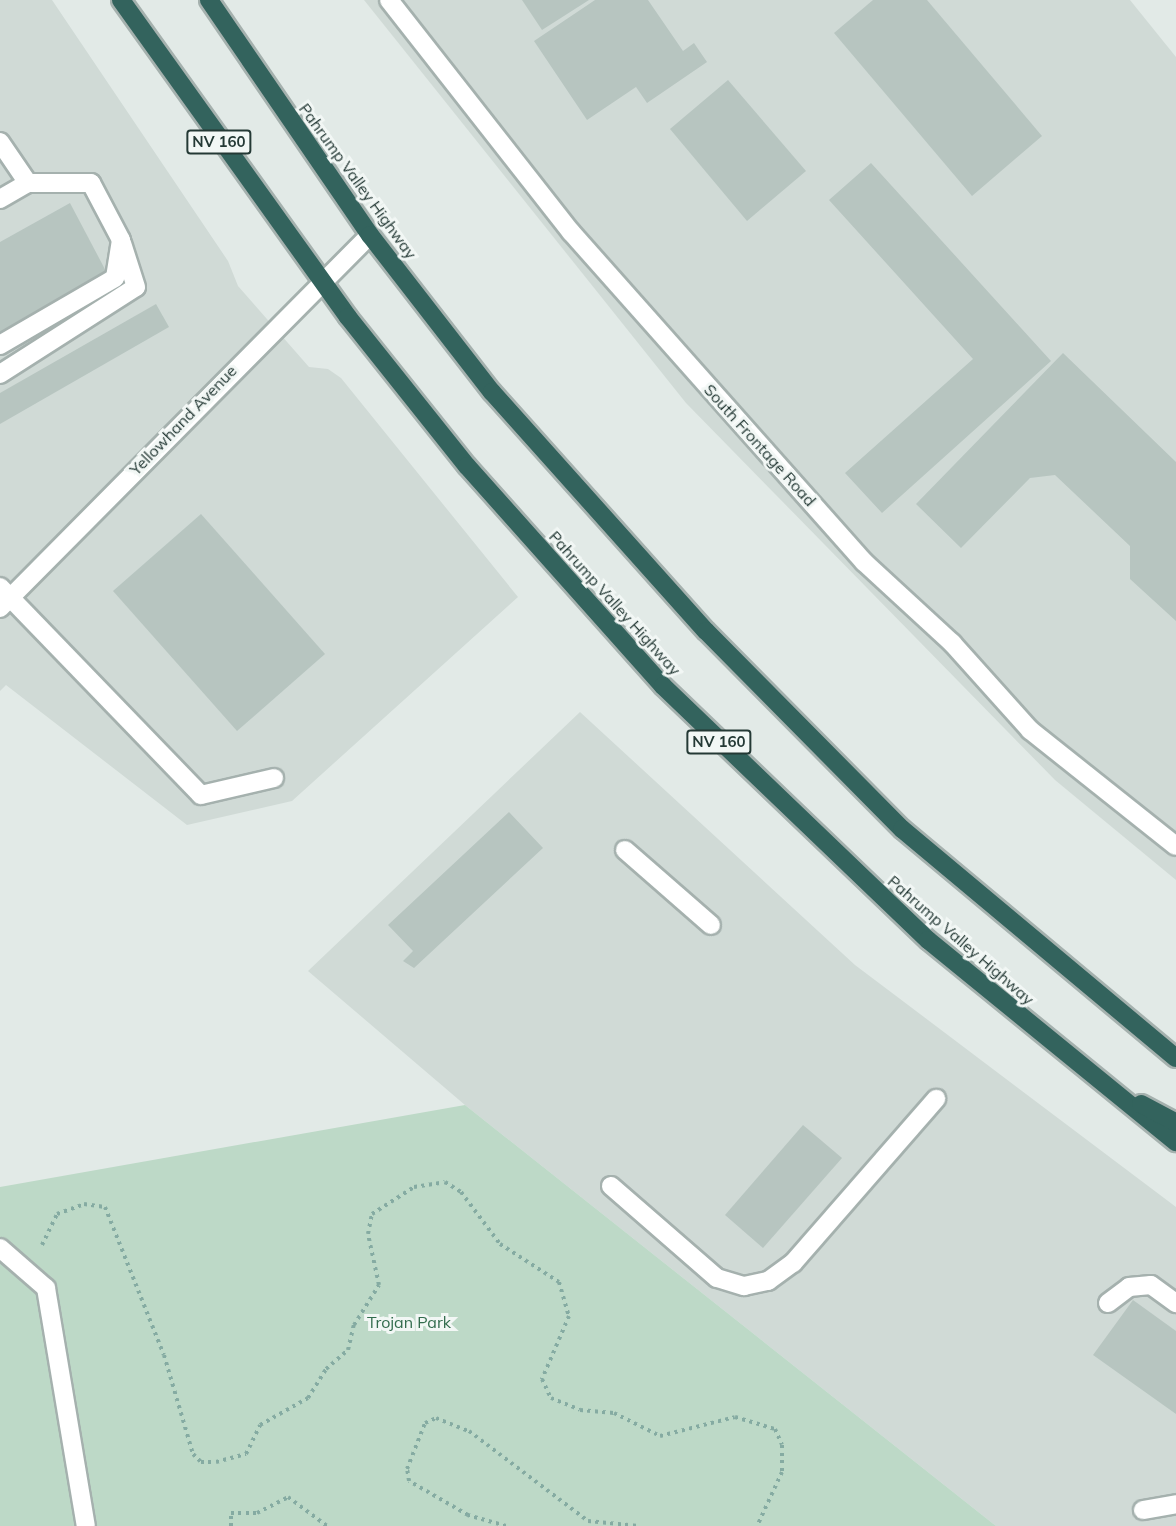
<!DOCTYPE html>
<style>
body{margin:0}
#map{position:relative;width:1176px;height:1526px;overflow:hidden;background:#e2eae7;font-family:Mulish,sans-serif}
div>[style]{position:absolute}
.built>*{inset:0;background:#d0dad6}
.green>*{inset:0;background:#bdd9c7}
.building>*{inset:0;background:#b7c5c0}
.path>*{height:4px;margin-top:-2px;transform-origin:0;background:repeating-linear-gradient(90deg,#85aba2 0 3px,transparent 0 7.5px)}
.roads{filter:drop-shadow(2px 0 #a5b1ae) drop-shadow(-2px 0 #a5b1ae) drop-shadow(0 2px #a5b1ae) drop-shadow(0 -2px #a5b1ae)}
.lane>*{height:18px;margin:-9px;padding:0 9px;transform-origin:9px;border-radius:9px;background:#fff}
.street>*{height:18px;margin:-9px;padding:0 9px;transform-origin:9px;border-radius:9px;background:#fff}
.highway>*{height:18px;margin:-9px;padding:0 9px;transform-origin:9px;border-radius:9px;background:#33635d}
span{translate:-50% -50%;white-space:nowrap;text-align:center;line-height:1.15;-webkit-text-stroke:6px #f2f7f5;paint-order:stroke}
.shield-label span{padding:2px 4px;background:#f2f7f5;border:2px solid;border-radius:4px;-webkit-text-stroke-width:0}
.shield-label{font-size:15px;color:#243935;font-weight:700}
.street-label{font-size:16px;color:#243935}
.park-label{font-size:16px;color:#326c4d}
</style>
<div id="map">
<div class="built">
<div style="clip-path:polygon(0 0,52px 0,228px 261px,238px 286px,309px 367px,328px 369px,341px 378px,518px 597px,292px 801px,187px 825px,6px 685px,0 691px)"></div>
<div style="clip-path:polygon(364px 0,1130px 0,1176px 57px,1176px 880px,1055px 780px,686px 403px)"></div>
<div style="clip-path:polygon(580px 712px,855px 965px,1176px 1207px,1176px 1526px,996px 1526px,465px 1105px,308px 971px)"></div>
</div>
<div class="green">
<div style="clip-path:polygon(465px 1105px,996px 1526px,0 1526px,0 1187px)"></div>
</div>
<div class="building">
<div style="clip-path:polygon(522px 0,589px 0,542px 30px)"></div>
<div style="clip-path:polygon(595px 0,648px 0,683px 51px,694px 43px,707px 62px,647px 103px,636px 87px,587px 120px,534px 41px)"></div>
<div style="clip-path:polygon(873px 0,927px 0,1042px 136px,972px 196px,834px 33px)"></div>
<div style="clip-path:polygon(728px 80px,806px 171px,747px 221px,670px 129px)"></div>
<div style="clip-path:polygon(871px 163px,1051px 361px,882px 513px,845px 473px,973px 359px,829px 200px)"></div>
<div style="clip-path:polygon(70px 203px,108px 275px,0 335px,0 242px)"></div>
<div style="clip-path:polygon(156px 304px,169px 327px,0 424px,0 393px)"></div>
<div style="clip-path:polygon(1063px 353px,1176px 462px,1176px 621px,1130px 579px,1130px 546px,1055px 475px,1030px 478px,961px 548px,916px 504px)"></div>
<div style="clip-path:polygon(201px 514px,325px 654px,237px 731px,113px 591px)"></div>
<div style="clip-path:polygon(509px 812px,543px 848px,414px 968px,403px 961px,413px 951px,388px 925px)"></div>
<div style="clip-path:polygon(803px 1125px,842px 1158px,763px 1248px,725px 1215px)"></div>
<div style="clip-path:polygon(1133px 1300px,1176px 1331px,1176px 1414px,1093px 1355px)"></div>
</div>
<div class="path">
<div style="left:42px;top:1245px;width:34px;rotate:-64deg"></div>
<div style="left:57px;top:1214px;width:29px;rotate:-20deg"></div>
<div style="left:84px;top:1204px;width:21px;rotate:8deg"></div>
<div style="left:105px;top:1207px;width:159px;rotate:68.3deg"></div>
<div style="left:164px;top:1355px;width:103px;rotate:73.7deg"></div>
<div style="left:193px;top:1454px;width:11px;rotate:45deg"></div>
<div style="left:201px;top:1462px;width:15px"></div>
<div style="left:216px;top:1462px;width:31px;rotate:-15deg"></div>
<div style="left:246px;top:1454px;width:32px;rotate:-64deg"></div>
<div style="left:260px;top:1425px;width:55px;rotate:-29.4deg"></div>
<div style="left:308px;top:1398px;width:34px;rotate:-58deg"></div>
<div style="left:326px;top:1369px;width:29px;rotate:-41deg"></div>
<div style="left:348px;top:1350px;width:26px;rotate:-77deg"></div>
<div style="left:354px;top:1325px;width:47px;rotate:-58deg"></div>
<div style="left:379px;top:1285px;width:52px;rotate:-102.2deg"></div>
<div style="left:368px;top:1234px;width:20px;rotate:-79deg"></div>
<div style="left:372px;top:1214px;width:50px;rotate:-32.7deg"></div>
<div style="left:414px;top:1187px;width:31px;rotate:-9deg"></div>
<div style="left:445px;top:1182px;width:19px;rotate:32deg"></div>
<div style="left:461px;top:1192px;width:65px;rotate:53.1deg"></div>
<div style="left:500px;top:1244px;width:70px;rotate:32.8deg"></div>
<div style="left:559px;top:1282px;width:35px;rotate:74deg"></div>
<div style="left:569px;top:1316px;width:69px;rotate:113.2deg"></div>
<div style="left:542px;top:1379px;width:21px;rotate:65deg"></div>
<div style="left:551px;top:1398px;width:31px;rotate:22deg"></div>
<div style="left:580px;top:1410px;width:34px;rotate:5deg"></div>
<div style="left:614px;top:1413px;width:51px;rotate:26.6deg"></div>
<div style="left:660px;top:1436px;width:77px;rotate:-14.2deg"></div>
<div style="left:735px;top:1417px;width:42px;rotate:16.7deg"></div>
<div style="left:775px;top:1429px;width:17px;rotate:66deg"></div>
<div style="left:782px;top:1445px;width:27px;rotate:90deg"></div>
<div style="left:782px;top:1472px;width:60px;rotate:114.8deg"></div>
<div style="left:231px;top:1526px;width:13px;rotate:-90deg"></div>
<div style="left:231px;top:1513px;width:26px"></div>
<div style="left:257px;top:1513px;width:35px;rotate:-27deg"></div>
<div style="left:288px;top:1497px;width:49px;rotate:36.6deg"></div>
<div style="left:506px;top:1526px;width:40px;rotate:-164deg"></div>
<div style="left:468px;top:1515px;width:68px;rotate:-150deg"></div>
<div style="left:409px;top:1481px;width:12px;rotate:-99deg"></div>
<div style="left:407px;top:1469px;width:49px;rotate:-68.6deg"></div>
<div style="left:425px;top:1423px;width:12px;rotate:-24deg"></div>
<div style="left:436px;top:1418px;width:35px;rotate:22deg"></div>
<div style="left:469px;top:1431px;width:149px;rotate:37.1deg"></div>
<div style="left:588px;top:1521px;width:51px;rotate:5.6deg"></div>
</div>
<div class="roads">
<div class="lane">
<div style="left:0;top:142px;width:50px;rotate:55.7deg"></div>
<div style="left:0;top:199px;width:32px;rotate:-30deg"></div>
<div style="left:28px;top:183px;width:63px"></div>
<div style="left:91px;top:183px;width:64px;rotate:62.2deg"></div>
<div style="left:121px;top:240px;width:38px;rotate:99deg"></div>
<div style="left:115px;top:278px;width:133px;rotate:149.8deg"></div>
<div style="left:0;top:374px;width:161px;rotate:-32.6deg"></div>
<div style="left:136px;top:287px;width:46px;rotate:-107.7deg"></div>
<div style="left:0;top:587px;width:289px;rotate:46deg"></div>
<div style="left:201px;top:795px;width:75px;rotate:-13.1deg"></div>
<div style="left:625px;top:850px;width:114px;rotate:41.1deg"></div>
<div style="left:611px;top:1186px;width:140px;rotate:41deg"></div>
<div style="left:717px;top:1278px;width:28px;rotate:17deg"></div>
<div style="left:744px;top:1286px;width:25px;rotate:-12deg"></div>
<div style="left:768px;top:1281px;width:31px;rotate:-36deg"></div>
<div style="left:793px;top:1263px;width:218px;rotate:-48.9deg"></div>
<div style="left:0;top:1248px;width:61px;rotate:41deg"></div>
<div style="left:46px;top:1288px;width:241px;rotate:80.5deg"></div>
<div style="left:1108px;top:1303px;width:26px;rotate:-37deg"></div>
<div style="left:1129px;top:1287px;width:22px;rotate:-5deg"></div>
<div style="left:1151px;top:1285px;width:31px;rotate:36deg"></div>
<div style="left:1143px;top:1510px;width:34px;rotate:-10deg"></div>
</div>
<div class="street">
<div style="left:389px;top:0;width:295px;rotate:51.9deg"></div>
<div style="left:571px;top:232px;width:441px;rotate:48.4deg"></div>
<div style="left:864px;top:562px;width:120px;rotate:42.6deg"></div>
<div style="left:952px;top:643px;width:117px;rotate:48.1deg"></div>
<div style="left:1030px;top:730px;width:186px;rotate:38.5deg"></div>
<div style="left:0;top:608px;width:525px;rotate:-45.23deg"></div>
</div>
<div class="highway">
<div style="left:121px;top:0;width:390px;rotate:54.4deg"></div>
<div style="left:348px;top:317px;width:191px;rotate:51.4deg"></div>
<div style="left:467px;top:466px;width:295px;rotate:48.3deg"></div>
<div style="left:663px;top:686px;width:367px;rotate:43.8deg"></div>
<div style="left:928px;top:940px;width:320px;rotate:39.2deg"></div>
<div style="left:209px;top:0;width:285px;rotate:55.6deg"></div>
<div style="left:370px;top:235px;width:199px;rotate:52.2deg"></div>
<div style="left:492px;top:392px;width:321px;rotate:48.2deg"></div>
<div style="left:706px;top:631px;width:279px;rotate:45.3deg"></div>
<div style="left:902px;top:829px;width:357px;rotate:39.9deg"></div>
<div style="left:1141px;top:1104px;width:40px;rotate:28deg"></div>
</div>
</div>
<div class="shield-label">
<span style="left:219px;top:142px">NV 160</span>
<span style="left:719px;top:742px">NV 160</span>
</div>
<div class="street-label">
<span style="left:358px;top:181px;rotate:54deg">Pahrump Valley Highway</span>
<span style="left:183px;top:420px;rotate:-46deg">Yellowhand Avenue</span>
<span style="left:760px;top:445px;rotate:48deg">South Frontage Road</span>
<span style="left:615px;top:603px;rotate:48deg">Pahrump Valley Highway</span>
<span style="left:961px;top:940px;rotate:41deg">Pahrump Valley Highway</span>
</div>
<div class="park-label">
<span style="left:409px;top:1322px">Trojan Park</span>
</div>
</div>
